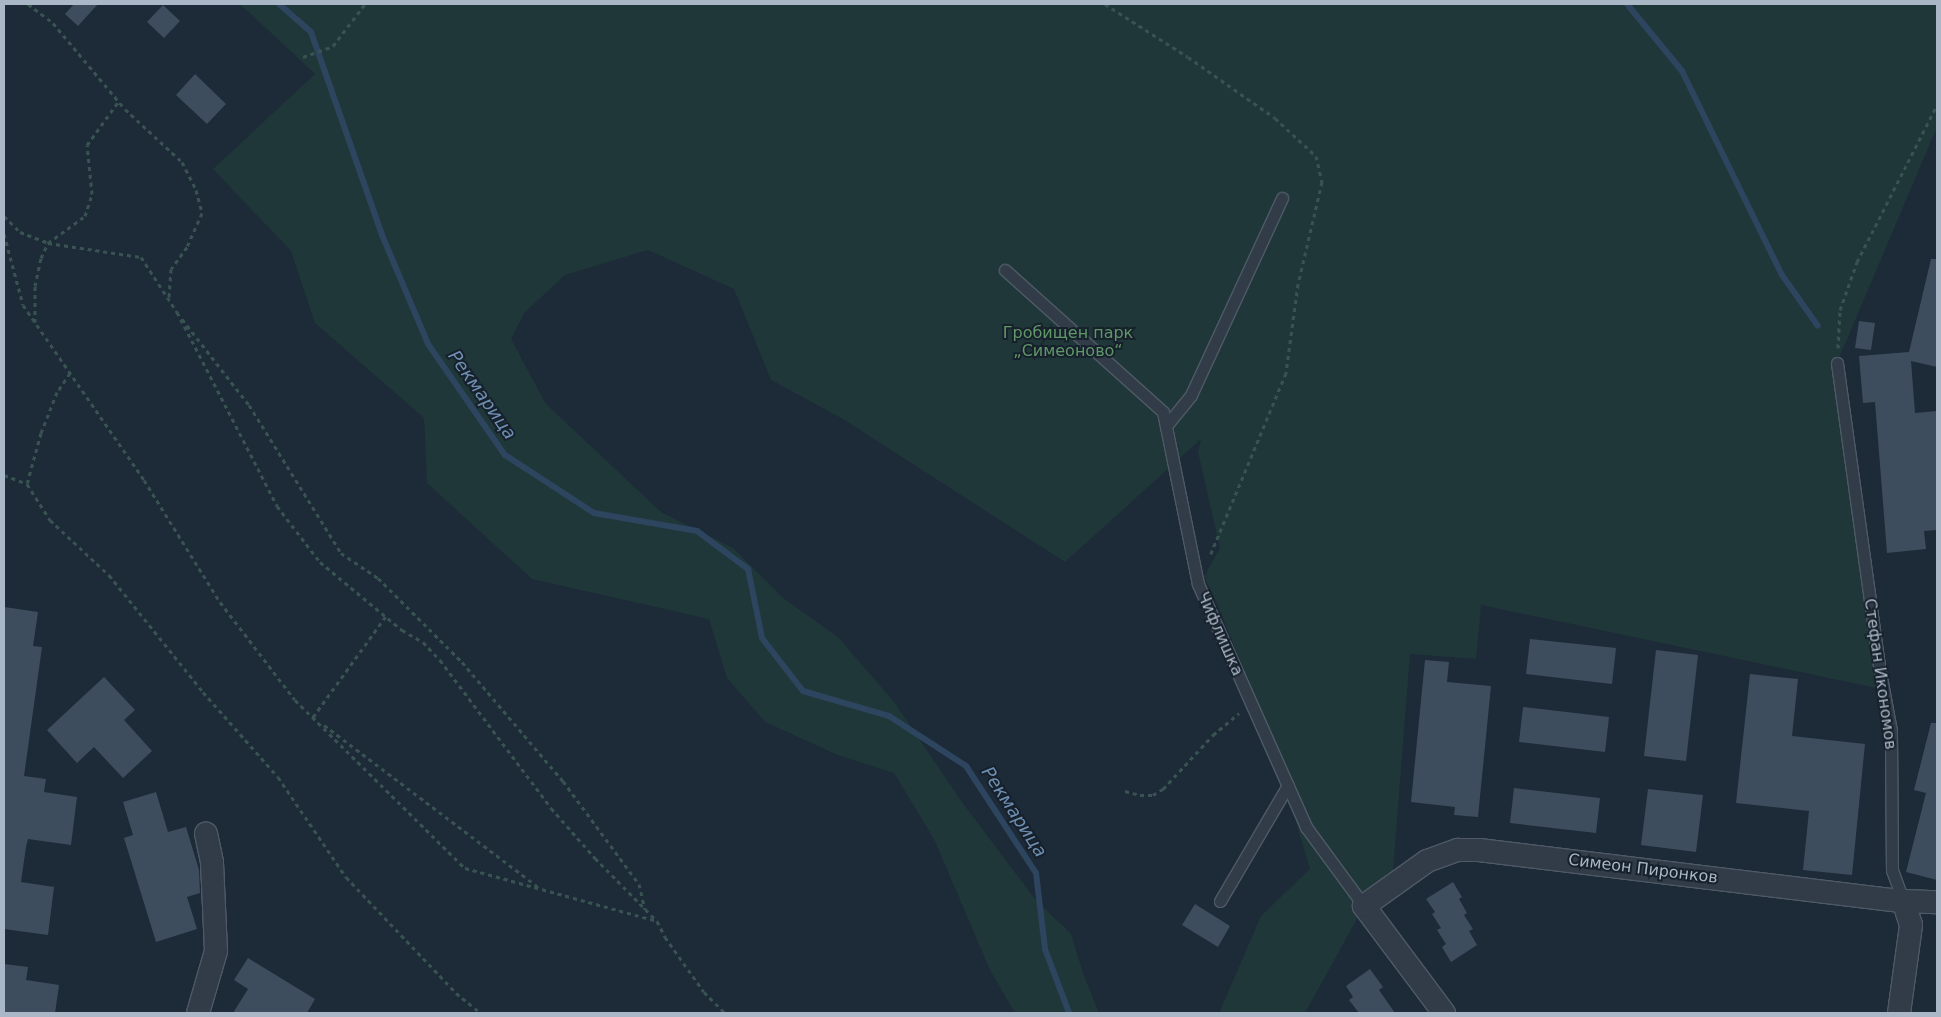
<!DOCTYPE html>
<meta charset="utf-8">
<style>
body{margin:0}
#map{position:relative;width:1941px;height:1017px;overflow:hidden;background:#1d2a38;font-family:"DejaVu Sans",sans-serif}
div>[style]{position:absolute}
.green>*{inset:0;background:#1f3739}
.stream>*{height:6px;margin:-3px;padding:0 3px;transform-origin:3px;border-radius:3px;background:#2d455f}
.building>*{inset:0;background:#3e4d5d}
.path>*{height:3px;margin-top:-1.5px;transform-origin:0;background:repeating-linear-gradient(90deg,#395353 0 4px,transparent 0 8px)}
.roads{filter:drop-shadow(1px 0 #4e5a66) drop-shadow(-1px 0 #4e5a66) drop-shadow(0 1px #4e5a66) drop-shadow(0 -1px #4e5a66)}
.lane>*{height:11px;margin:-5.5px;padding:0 5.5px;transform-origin:5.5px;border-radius:5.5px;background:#313c48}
.street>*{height:22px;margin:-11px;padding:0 11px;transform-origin:11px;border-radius:11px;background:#313c48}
span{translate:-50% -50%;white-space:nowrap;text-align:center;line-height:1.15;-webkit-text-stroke:4px #17212c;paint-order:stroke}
.park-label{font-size:16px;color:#609769}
.street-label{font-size:16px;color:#aab7c6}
.water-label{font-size:18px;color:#6f8fb2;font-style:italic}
.frame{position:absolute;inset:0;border:5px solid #aab7c6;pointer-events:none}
</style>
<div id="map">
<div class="green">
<div style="clip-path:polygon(240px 4px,1937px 4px,1937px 127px,1837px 363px,1881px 689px,1481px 605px,1476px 659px,1410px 654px,1392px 884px,1364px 906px,1305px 1013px,1219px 1013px,1261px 916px,1310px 869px,1270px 735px,1216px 601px,1204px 577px,1220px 548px,1198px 452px,1201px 439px,1065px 562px,843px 419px,771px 380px,734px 289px,648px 250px,565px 275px,525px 312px,511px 339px,546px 404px,661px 512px,733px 548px,783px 598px,838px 637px,894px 702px,962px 802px,1035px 899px,1071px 934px,1083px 973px,1099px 1013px,1015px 1013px,990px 970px,934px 839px,894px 773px,838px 755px,765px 722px,727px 678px,709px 619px,532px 579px,427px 483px,424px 418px,315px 323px,291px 251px,213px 169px,315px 74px)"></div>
</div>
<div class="stream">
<div style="left:279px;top:4px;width:43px;rotate:41.2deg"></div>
<div style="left:311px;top:32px;width:215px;rotate:70.7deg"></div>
<div style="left:382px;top:235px;width:118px;rotate:67.1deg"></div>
<div style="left:428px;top:344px;width:135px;rotate:55.3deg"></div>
<div style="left:505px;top:455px;width:106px;rotate:33.1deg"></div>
<div style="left:594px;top:513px;width:105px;rotate:9.9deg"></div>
<div style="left:697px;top:531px;width:64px;rotate:36.7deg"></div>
<div style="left:748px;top:569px;width:70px;rotate:78.5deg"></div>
<div style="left:762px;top:638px;width:67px;rotate:52.3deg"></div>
<div style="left:803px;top:691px;width:90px;rotate:16.2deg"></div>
<div style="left:889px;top:716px;width:92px;rotate:33deg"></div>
<div style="left:966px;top:766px;width:128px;rotate:56.8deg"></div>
<div style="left:1036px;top:873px;width:77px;rotate:83.2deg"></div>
<div style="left:1045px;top:949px;width:68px;rotate:69.4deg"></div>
<div style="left:1627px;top:4px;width:87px;rotate:50.6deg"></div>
<div style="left:1682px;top:71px;width:227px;rotate:63.9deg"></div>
<div style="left:1782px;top:275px;width:62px;rotate:54.8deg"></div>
</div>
<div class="building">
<div style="clip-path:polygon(74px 4px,98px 4px,78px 26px,65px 14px)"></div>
<div style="clip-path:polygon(163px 5px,180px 21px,164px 38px,147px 22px)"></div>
<div style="clip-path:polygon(195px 74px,226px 104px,207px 124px,176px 95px)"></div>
<div style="clip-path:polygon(1931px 259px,1937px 259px,1937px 367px,1911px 361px,1915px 413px,1937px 411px,1937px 530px,1924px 531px,1926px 549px,1887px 553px,1875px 402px,1863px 403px,1859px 356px,1909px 352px)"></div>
<div style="clip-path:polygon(1859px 321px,1875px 323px,1871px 350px,1855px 348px)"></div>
<div style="clip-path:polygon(4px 607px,38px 612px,33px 646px,42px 647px,24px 776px,46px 779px,44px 792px,77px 797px,71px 845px,28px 839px,26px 847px,21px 882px,54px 887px,48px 935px,4px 929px)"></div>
<div style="clip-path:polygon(1530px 639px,1616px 648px,1612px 684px,1526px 674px)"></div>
<div style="clip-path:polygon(1656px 650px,1698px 655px,1686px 761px,1644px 756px)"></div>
<div style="clip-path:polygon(1425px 660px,1449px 662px,1447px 682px,1491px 686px,1478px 817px,1454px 815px,1455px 807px,1411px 802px)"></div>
<div style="clip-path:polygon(1750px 674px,1798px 679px,1792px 736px,1865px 744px,1852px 875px,1803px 870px,1809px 811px,1736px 803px)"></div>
<div style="clip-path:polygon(104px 677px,135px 710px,124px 720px,152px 751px,123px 778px,94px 747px,77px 763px,47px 730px)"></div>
<div style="clip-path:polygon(1523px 707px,1609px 717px,1605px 752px,1519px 742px)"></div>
<div style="clip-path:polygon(1931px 723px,1937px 723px,1937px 880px,1906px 872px,1926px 793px,1914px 790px)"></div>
<div style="clip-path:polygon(1514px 788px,1600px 798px,1596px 833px,1510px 823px)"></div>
<div style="clip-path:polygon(1648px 789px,1703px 795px,1696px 852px,1641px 845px)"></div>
<div style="clip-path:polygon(156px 792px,168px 832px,186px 827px,199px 870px,200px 893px,187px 897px,197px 929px,156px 942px,124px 838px,133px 835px,123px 802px)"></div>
<div style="clip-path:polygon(1453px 882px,1462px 897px,1459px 899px,1467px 913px,1464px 915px,1473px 929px,1469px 931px,1477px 945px,1451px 962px,1442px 947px,1446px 944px,1437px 930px,1441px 928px,1432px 914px,1435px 912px,1426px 899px)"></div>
<div style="clip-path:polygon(1195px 904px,1230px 926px,1218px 947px,1182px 925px)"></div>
<div style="clip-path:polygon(248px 958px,315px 999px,307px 1013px,233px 1013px,248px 989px,234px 980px)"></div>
<div style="clip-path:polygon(4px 964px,28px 967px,26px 980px,59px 985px,55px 1013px,4px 1013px)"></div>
<div style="clip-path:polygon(1370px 969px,1383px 987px,1379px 990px,1395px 1013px,1359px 1013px,1349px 1000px,1353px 997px,1346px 986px)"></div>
</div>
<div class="path">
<div style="left:28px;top:4px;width:31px;rotate:37deg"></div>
<div style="left:53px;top:23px;width:112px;rotate:50.1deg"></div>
<div style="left:125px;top:109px;width:78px;rotate:42.9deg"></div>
<div style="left:182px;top:162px;width:31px;rotate:63deg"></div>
<div style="left:196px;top:190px;width:24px;rotate:75deg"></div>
<div style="left:202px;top:213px;width:37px;rotate:114deg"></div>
<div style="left:187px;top:247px;width:27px;rotate:126deg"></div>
<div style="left:171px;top:269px;width:30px;rotate:94deg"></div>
<div style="left:1105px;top:4px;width:98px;rotate:32.6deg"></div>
<div style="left:1188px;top:57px;width:106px;rotate:35deg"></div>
<div style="left:1275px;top:118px;width:56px;rotate:42.8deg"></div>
<div style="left:1316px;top:156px;width:27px;rotate:77deg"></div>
<div style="left:1322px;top:182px;width:105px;rotate:103.2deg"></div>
<div style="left:1298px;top:284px;width:90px;rotate:97.7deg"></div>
<div style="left:1286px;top:373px;width:200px;rotate:112.6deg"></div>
<div style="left:303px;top:57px;width:32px;rotate:-20deg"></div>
<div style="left:333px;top:46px;width:53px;rotate:-52.7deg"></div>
<div style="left:4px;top:216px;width:23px;rotate:45deg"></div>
<div style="left:20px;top:232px;width:30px;rotate:21deg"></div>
<div style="left:48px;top:243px;width:94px;rotate:8.6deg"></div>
<div style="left:141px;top:257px;width:66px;rotate:56.8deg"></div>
<div style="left:177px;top:312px;width:218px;rotate:62.7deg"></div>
<div style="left:277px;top:506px;width:71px;rotate:52.5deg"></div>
<div style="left:320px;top:562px;width:107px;rotate:39.7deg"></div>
<div style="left:402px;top:630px;width:24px;rotate:30deg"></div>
<div style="left:423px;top:642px;width:25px;rotate:47deg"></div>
<div style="left:440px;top:660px;width:185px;rotate:53.1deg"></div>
<div style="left:551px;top:808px;width:67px;rotate:48.7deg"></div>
<div style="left:595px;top:858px;width:88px;rotate:45.5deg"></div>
<div style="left:657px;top:921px;width:18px;rotate:63deg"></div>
<div style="left:665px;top:937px;width:67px;rotate:54.7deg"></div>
<div style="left:704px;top:992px;width:30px;rotate:45deg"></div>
<div style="left:4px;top:234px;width:73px;rotate:75deg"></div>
<div style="left:23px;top:305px;width:213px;rotate:55.3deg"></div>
<div style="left:144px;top:480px;width:144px;rotate:58.1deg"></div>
<div style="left:220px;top:602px;width:123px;rotate:52.6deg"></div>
<div style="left:295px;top:700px;width:239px;rotate:44.7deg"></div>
<div style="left:465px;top:868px;width:199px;rotate:15.4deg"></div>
<div style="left:182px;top:319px;width:109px;rotate:52.1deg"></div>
<div style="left:249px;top:405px;width:174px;rotate:58.1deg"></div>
<div style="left:341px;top:553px;width:45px;rotate:34deg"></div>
<div style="left:378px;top:578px;width:119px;rotate:45deg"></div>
<div style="left:462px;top:662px;width:156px;rotate:49.7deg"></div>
<div style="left:563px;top:781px;width:128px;rotate:53.6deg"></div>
<div style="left:639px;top:884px;width:26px;rotate:77deg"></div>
<div style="left:35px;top:322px;width:36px;rotate:-90deg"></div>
<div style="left:35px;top:286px;width:29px;rotate:-78deg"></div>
<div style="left:41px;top:258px;width:17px;rotate:-65deg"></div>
<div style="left:48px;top:243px;width:46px;rotate:-36.1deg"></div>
<div style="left:85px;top:216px;width:23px;rotate:-72deg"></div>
<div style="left:92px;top:194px;width:49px;rotate:-95.8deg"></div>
<div style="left:87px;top:145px;width:53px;rotate:-54.2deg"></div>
<div style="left:1838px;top:348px;width:38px;rotate:-87deg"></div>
<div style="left:1840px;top:310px;width:51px;rotate:-70.5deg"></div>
<div style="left:1857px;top:262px;width:176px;rotate:-63deg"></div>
<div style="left:70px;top:373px;width:23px;rotate:124deg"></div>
<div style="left:57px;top:392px;width:44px;rotate:111.3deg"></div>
<div style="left:41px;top:433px;width:53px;rotate:105.4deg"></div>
<div style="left:27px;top:484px;width:43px;rotate:57.4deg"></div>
<div style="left:50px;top:520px;width:81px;rotate:43deg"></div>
<div style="left:109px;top:575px;width:150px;rotate:51.2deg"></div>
<div style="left:203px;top:692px;width:113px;rotate:48.6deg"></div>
<div style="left:278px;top:777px;width:121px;rotate:55.8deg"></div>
<div style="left:346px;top:877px;width:160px;rotate:46.5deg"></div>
<div style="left:456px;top:993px;width:32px;rotate:39deg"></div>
<div style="left:4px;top:475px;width:25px;rotate:21deg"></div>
<div style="left:315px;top:718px;width:2px;rotate:-153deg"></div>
<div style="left:313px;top:717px;width:125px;rotate:-54.1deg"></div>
<div style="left:324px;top:725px;width:268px;rotate:37.1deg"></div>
<div style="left:1125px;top:791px;width:16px;rotate:15deg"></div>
<div style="left:1140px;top:795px;width:13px"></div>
<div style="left:1153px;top:795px;width:12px;rotate:-31deg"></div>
<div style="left:1163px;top:789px;width:74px;rotate:-47.2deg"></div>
<div style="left:1213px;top:735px;width:34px;rotate:-40deg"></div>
</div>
<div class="roads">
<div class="lane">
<div style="left:1005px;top:270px;width:212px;rotate:41.9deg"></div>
<div style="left:1163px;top:412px;width:176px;rotate:78.5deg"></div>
<div style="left:1198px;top:584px;width:266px;rotate:66deg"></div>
<div style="left:1306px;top:827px;width:98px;rotate:53.7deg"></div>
<div style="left:1837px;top:363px;width:306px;rotate:82.1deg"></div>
<div style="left:1879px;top:666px;width:66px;rotate:79.5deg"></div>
<div style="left:1891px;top:731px;width:139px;rotate:89.6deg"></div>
<div style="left:1892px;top:870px;width:33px;rotate:70deg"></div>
<div style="left:1166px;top:426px;width:40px;rotate:-51deg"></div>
<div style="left:1191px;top:395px;width:217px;rotate:-65.2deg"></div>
<div style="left:1220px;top:901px;width:134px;rotate:-59.6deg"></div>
</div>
<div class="street">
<div style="left:198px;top:1013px;width:65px;rotate:-73.8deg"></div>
<div style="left:216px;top:951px;width:89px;rotate:-92.6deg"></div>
<div style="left:212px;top:862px;width:29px;rotate:-102deg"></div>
<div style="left:1444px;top:1013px;width:134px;rotate:-126.8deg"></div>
<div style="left:1364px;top:906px;width:77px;rotate:-35.5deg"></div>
<div style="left:1427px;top:861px;width:33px;rotate:-20deg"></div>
<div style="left:1458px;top:850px;width:21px"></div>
<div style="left:1479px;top:850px;width:427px;rotate:6.9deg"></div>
<div style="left:1903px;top:901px;width:34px;rotate:2deg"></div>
<div style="left:1899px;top:1013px;width:89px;rotate:-82.2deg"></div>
<div style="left:1911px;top:925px;width:25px;rotate:-108deg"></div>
</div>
</div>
<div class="park-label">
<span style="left:1068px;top:342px">Гробищен парк<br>„Симеоново“</span>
</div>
<div class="street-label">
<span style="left:1220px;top:634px;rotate:66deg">Чифлишка</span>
<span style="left:1880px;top:674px;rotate:82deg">Стефан Икономов</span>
<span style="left:1643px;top:869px;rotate:7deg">Симеон Пиронков</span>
</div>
<div class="water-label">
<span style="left:482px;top:395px;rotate:55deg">Рекмарица</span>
<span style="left:1014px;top:812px;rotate:57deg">Рекмарица</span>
</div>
<div class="frame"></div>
</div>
